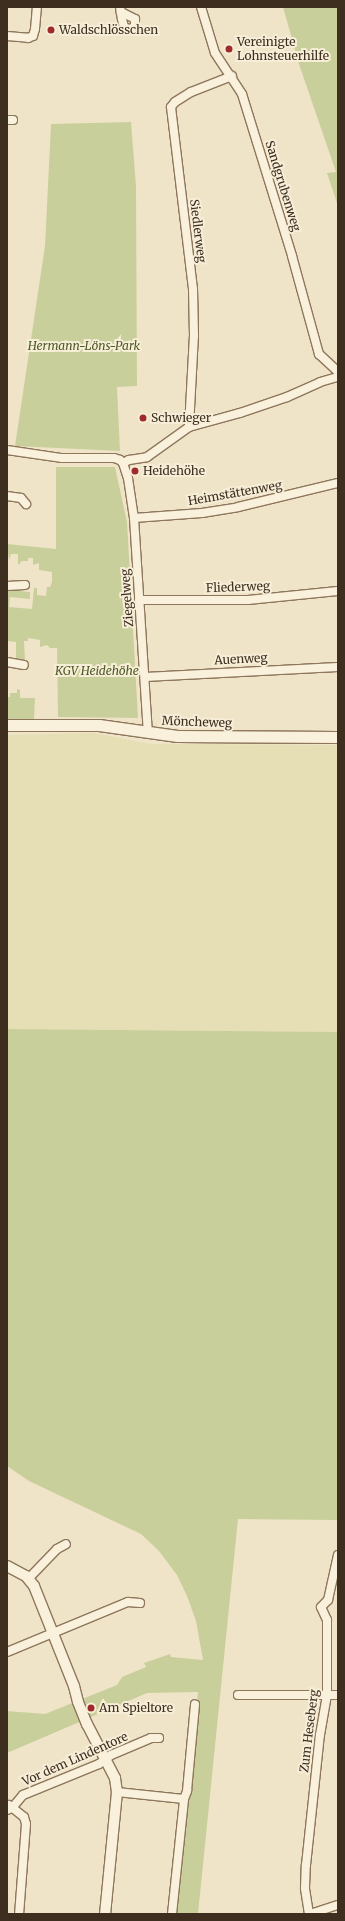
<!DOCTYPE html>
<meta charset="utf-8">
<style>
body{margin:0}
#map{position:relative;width:345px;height:1921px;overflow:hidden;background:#f0e4c8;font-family:Merriweather,serif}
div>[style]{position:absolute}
.farmland>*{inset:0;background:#e6deb5}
.green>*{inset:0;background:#c9cf9b}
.roads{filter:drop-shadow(1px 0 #8d765c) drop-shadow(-1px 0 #8d765c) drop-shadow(0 1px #8d765c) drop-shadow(0 -1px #8d765c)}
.minor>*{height:8px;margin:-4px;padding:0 4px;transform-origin:4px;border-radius:4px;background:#faf1dc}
.tertiary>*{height:10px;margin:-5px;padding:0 5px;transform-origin:5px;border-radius:5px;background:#faf1dc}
.secondary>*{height:11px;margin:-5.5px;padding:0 5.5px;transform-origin:5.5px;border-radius:5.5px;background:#faf1dc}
.dots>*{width:11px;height:11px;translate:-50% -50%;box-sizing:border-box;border:2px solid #f7eed8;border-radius:50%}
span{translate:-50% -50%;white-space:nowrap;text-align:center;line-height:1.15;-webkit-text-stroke:4px #f7eed8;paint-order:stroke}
.poi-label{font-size:12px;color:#3d2e20}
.left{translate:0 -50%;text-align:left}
.street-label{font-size:12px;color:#3d2e20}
.park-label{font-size:12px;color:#4d5a26;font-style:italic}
.frame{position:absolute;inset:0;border:8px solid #3d2e20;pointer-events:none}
</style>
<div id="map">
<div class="farmland">
<div style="clip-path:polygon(93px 733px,151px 744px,338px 745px,338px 1032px,7px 1029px,7px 735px)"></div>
</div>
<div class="green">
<div style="clip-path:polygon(283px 7px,338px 7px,338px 206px,327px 173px,336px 172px,299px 64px)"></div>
<div style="clip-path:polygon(131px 122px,136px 186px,137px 386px,117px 387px,120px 451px,15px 446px,45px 246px,51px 124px)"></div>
<div style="clip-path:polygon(56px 467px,115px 467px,127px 522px,138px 718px,58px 717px,57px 648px,50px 648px,47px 645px,40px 647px,40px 640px,28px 638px,28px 641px,24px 641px,25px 660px,16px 659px,16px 642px,7px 641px,7px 590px,30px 592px,30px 599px,10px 597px,9px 607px,32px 609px,34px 588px,37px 588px,37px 595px,46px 596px,47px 587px,50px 587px,52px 582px,52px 572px,39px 570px,39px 563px,33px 565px,33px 558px,28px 558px,28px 561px,21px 561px,20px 564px,18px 564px,18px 554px,11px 554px,9px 560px,7px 544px,56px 549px)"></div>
<div style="clip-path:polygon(17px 689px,20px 690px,20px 698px,35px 698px,34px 720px,7px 720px,7px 697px,10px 697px,10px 693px,17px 693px)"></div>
<div style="clip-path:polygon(7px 1029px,338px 1032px,338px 1520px,238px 1519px,198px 1914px,176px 1914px,198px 1692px,147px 1693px,7px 1753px,7px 1711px,45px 1714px,117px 1685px,122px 1677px,146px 1667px,144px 1663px,170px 1654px,171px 1657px,203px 1660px,196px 1621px,187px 1596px,177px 1575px,159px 1551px,141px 1534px,29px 1481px,7px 1466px)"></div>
</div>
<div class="roads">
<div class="minor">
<div style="left:120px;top:7px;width:12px;rotate:81deg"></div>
<div style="left:122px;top:19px;width:8px;rotate:76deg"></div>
<div style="left:124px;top:27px;width:5px;rotate:22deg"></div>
<div style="left:129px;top:29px;width:6px;rotate:-18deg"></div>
<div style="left:135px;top:27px;width:8px;rotate:-90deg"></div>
<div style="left:135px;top:19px;width:16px;rotate:-153deg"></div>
<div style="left:201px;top:7px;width:48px;rotate:73.1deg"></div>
<div style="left:215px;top:53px;width:49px;rotate:56.6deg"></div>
<div style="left:242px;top:94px;width:170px;rotate:72.8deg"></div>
<div style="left:292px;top:256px;width:102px;rotate:74.6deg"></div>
<div style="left:319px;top:354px;width:26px;rotate:43deg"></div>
<div style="left:7px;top:36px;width:21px;rotate:5deg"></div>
<div style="left:28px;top:38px;width:5px;rotate:-22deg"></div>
<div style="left:33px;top:36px;width:7px;rotate:-74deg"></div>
<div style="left:35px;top:29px;width:22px;rotate:-85deg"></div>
<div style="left:7px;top:120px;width:6px"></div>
<div style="left:189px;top:427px;width:91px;rotate:-86.9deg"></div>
<div style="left:194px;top:336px;width:47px;rotate:-91.2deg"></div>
<div style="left:193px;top:289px;width:183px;rotate:-96.9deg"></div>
<div style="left:171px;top:107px;width:6px;rotate:-51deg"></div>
<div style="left:175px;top:102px;width:19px;rotate:-32deg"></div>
<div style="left:191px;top:92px;width:44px;rotate:-21.3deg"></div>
<div style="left:7px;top:450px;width:56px;rotate:8.3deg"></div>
<div style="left:62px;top:458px;width:52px"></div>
<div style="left:114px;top:458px;width:6px;rotate:18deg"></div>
<div style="left:120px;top:460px;width:4px;rotate:45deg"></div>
<div style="left:123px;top:463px;width:16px;rotate:72deg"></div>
<div style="left:128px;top:478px;width:40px;rotate:81.5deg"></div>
<div style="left:134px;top:518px;width:214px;rotate:86.3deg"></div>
<div style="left:123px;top:463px;width:7px;rotate:-27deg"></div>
<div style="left:129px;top:460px;width:18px;rotate:-9deg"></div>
<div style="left:147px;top:457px;width:52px;rotate:-35.5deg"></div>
<div style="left:189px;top:427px;width:53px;rotate:-15.4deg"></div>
<div style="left:240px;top:413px;width:50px;rotate:-18.8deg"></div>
<div style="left:287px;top:397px;width:36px;rotate:-24deg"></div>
<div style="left:320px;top:382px;width:19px;rotate:-16deg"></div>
<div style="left:7px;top:496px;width:14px;rotate:8deg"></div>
<div style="left:21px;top:498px;width:8px;rotate:50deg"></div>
<div style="left:134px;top:518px;width:68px;rotate:-4.2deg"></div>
<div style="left:202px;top:513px;width:36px;rotate:-9deg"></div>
<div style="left:238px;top:507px;width:103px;rotate:-13.5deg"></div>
<div style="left:7px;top:586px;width:18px;rotate:-3deg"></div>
<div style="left:139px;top:600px;width:109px"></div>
<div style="left:248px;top:600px;width:90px;rotate:-5.7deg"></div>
<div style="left:7px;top:662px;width:17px;rotate:10deg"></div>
<div style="left:145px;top:677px;width:193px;rotate:-3deg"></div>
<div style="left:29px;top:1578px;width:40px;rotate:-46deg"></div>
<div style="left:57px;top:1549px;width:10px;rotate:-29deg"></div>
<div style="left:7px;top:1652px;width:131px;rotate:-22.5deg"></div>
<div style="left:128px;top:1602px;width:12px;rotate:5deg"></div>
<div style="left:238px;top:1695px;width:100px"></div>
<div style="left:117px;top:1792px;width:67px;rotate:6deg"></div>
<div style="left:184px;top:1799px;width:9px;rotate:-69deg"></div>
<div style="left:187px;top:1791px;width:87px;rotate:-84.7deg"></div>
<div style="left:9px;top:1805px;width:19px;rotate:39deg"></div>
<div style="left:24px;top:1817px;width:7px;rotate:74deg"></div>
<div style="left:26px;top:1824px;width:90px;rotate:94.4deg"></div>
<div style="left:7px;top:1810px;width:5px;rotate:-22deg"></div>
<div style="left:12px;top:1808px;width:17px;rotate:-50deg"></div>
<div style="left:23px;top:1795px;width:82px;rotate:-22.2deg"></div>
<div style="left:99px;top:1764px;width:15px;rotate:-37deg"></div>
<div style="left:111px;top:1755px;width:43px;rotate:-23deg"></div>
<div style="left:151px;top:1738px;width:8px"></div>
<div style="left:172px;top:1914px;width:116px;rotate:-84deg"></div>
<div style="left:309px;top:1914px;width:26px;rotate:-99deg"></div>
<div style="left:305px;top:1888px;width:23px;rotate:-88deg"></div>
<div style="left:306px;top:1865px;width:131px;rotate:-83.9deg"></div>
<div style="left:320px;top:1735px;width:41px;rotate:-80.1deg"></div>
<div style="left:327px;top:1695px;width:75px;rotate:-90deg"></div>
<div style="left:327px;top:1620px;width:14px;rotate:-115deg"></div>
<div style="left:321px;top:1607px;width:10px;rotate:-45deg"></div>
<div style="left:328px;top:1600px;width:46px;rotate:-77.5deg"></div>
<div style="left:310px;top:1914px;width:29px;rotate:-18deg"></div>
</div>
<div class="tertiary">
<div style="left:7px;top:1566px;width:21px;rotate:28deg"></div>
<div style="left:26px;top:1576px;width:13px;rotate:51deg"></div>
<div style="left:34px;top:1586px;width:108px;rotate:68.2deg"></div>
<div style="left:74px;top:1686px;width:16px;rotate:76deg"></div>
<div style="left:78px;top:1702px;width:24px;rotate:68deg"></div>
<div style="left:87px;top:1724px;width:61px;rotate:62.6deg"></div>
<div style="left:115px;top:1778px;width:14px;rotate:82deg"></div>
<div style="left:117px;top:1792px;width:123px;rotate:95.6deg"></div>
</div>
<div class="secondary">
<div style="left:7px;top:725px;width:92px"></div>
<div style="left:99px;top:725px;width:79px;rotate:8deg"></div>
<div style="left:177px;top:736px;width:161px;rotate:0.4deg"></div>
</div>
</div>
<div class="dots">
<div style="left:51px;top:30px;background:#9e2a2b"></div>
<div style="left:229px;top:49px;background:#9e2a2b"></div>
<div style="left:143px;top:418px;background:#9e2a2b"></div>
<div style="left:135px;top:471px;background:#9e2a2b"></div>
<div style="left:91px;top:1708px;background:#9e2a2b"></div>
</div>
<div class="poi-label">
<span class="left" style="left:59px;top:30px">Waldschlösschen</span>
<span class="left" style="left:237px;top:49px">Vereinigte<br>Lohnsteuerhilfe</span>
<span class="left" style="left:151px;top:418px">Schwieger</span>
<span class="left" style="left:143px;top:471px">Heidehöhe</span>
<span class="left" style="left:99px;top:1708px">Am Spieltore</span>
</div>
<div class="street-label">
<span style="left:283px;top:186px;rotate:73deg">Sandgrubenweg</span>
<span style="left:198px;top:231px;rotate:83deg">Siedlerweg</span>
<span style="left:235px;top:493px;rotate:-10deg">Heimstättenweg</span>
<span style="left:238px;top:587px;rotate:-2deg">Fliederweg</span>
<span style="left:127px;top:598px;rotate:-94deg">Ziegelweg</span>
<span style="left:241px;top:659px;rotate:-3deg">Auenweg</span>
<span style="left:197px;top:722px;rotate:2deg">Möncheweg</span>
<span style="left:309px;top:1731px;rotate:-83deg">Zum Heseberg</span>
<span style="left:75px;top:1759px;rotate:-24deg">Vor dem Lindentore</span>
</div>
<div class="park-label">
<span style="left:84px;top:346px">Hermann-Löns-Park</span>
<span style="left:97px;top:671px">KGV Heidehöhe</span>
</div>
<div class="frame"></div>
</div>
